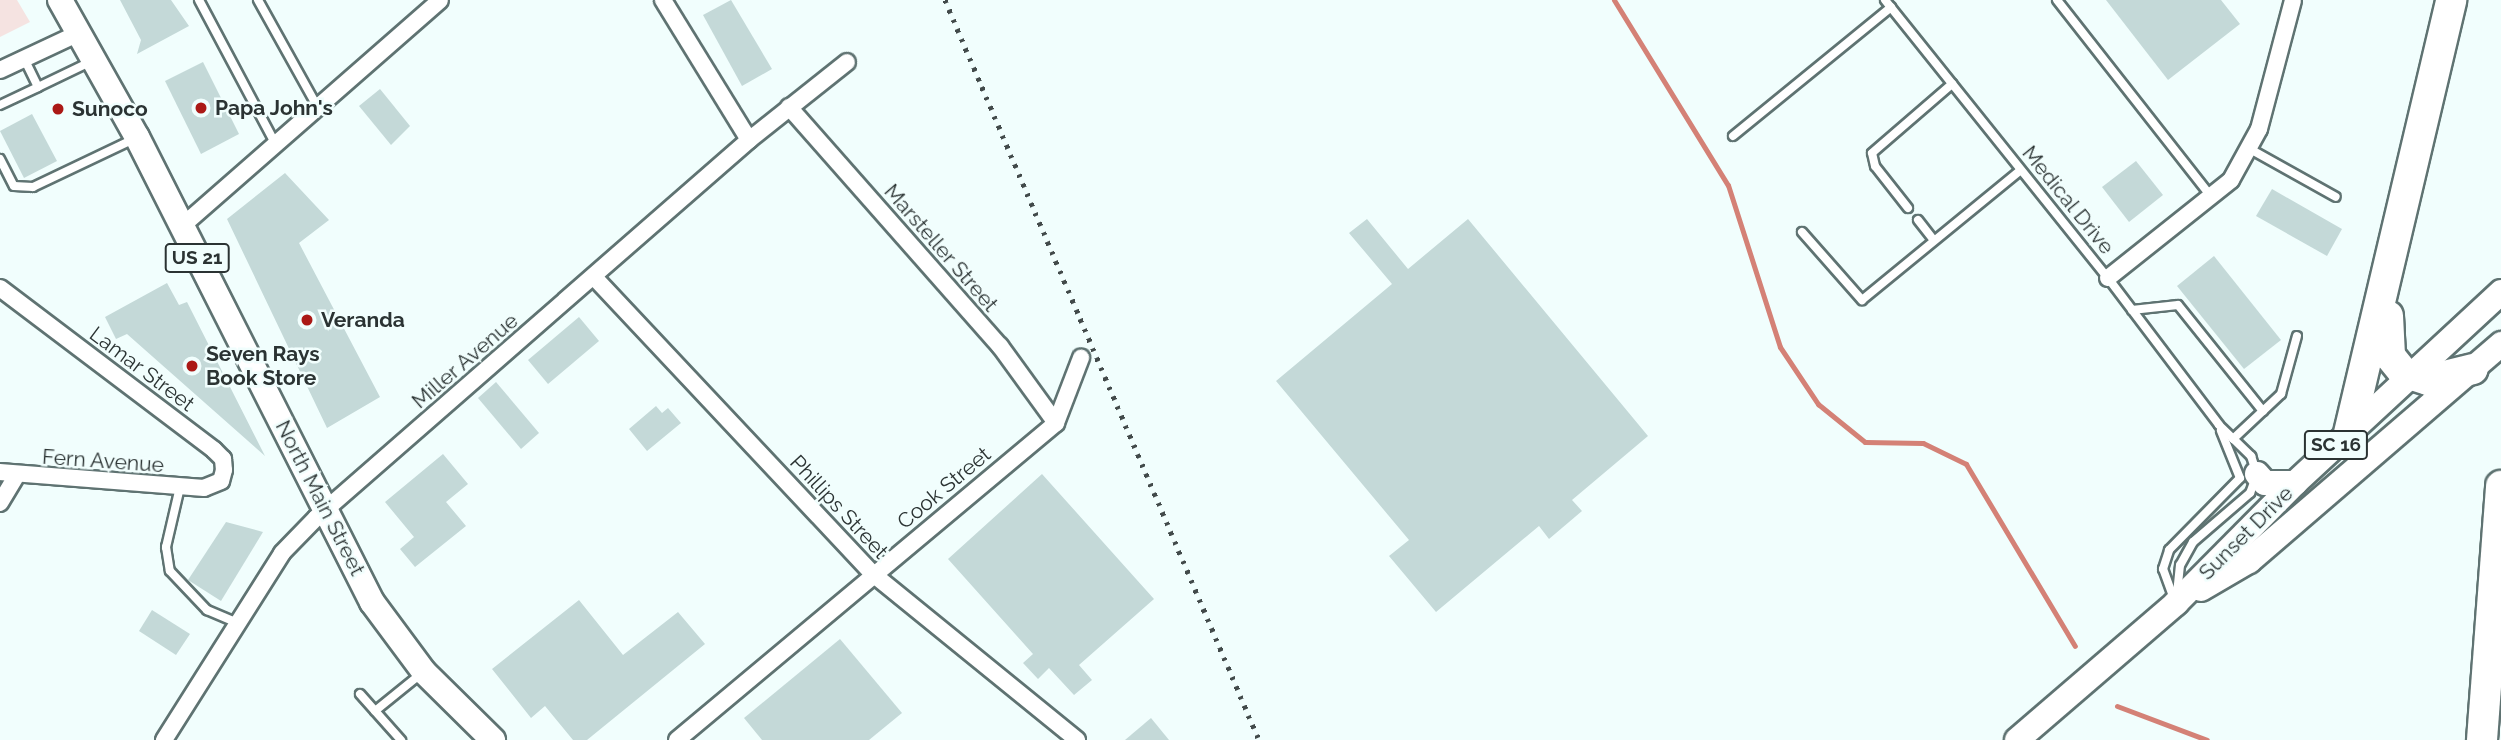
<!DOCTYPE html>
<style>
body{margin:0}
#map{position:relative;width:2501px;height:740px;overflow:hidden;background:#f1fefd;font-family:Raleway,sans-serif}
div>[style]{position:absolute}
.green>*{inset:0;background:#f5e3e1}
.stream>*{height:5px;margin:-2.5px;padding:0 2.5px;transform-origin:2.5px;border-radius:2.5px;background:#d48176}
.building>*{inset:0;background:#c4d9d8}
.roads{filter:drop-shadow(2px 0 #5f7372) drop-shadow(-2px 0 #5f7372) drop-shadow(0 2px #5f7372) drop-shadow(0 -2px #5f7372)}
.service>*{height:8px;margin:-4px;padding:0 4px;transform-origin:4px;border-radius:4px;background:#fff}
.minor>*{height:16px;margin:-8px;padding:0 8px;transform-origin:8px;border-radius:8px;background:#fff}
.primary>*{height:24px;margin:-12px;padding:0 12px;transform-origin:12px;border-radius:12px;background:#fff}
.motorway>*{height:30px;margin:-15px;padding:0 15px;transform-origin:15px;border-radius:15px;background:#fff}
.rail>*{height:5px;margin-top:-2.5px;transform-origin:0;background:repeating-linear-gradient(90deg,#424a4a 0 3.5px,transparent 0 10.5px)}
.dots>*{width:19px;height:19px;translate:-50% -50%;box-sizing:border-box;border:4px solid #f1fefd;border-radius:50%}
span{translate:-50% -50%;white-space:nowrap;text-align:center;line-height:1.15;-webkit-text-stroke:5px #f1fefd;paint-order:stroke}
.shield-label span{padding:2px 5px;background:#f1fefd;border:2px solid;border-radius:5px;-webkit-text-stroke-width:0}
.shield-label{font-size:19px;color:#2b3333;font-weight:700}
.poi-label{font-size:21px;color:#2b3333;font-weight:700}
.left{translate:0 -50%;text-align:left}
.street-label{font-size:21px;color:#2b3333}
</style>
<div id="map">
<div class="green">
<div style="clip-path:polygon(0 0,17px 0,30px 22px,0 37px)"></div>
</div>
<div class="stream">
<div style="left:1614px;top:0;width:217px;rotate:58.4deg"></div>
<div style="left:1728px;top:185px;width:170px;rotate:72.2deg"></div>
<div style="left:1780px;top:347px;width:69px;rotate:56.3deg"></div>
<div style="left:1818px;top:404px;width:60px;rotate:39deg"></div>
<div style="left:1865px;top:442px;width:58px;rotate:1deg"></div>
<div style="left:1923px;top:443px;width:48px;rotate:26deg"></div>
<div style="left:1966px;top:464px;width:212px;rotate:59.1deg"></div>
<div style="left:2117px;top:706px;width:96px;rotate:20.7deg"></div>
</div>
<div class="building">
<div style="clip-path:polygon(120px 0,171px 0,189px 26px,137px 54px,141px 40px)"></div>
<div style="clip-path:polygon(731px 0,772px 69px,742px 86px,703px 15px)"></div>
<div style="clip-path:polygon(2106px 0,2221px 0,2240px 24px,2168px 80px)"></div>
<div style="clip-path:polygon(203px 62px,239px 134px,201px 154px,165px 81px)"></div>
<div style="clip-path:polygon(380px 89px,410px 126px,391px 145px,359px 106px)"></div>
<div style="clip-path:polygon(32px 114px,57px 161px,24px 178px,0 131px)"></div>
<div style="clip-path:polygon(2136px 161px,2163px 195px,2129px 222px,2102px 187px)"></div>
<div style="clip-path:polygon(285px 173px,329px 220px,299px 243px,380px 397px,327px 428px,227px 219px)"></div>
<div style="clip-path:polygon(2272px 189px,2342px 229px,2327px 256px,2256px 216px)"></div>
<div style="clip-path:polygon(1367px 219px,1408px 269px,1468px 219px,1648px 436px,1572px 500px,1582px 511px,1549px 539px,1539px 526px,1436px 612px,1389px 556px,1409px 540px,1276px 381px,1392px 284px,1349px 233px)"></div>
<div style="clip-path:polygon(2214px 256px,2281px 340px,2244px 369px,2177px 286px)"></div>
<div style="clip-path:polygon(167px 283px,179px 305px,187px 302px,265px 456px,127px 334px,116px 339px,105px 317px)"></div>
<div style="clip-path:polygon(579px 317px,599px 341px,548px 384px,528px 360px)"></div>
<div style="clip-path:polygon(496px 382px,539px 433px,521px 449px,478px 398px)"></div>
<div style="clip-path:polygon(656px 406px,662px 413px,668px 408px,681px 423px,647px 451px,629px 429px)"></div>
<div style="clip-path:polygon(443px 454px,468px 484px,446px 502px,466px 526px,415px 567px,400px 549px,414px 537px,385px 502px)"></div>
<div style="clip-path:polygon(1042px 474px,1154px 599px,1079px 665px,1092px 680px,1074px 695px,1049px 668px,1038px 679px,1023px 663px,1033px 654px,948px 559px)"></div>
<div style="clip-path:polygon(226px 522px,263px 532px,221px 601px,188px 580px)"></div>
<div style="clip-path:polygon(579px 600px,623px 655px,678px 612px,705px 644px,587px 740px,573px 740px,545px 706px,531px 718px,492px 669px)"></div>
<div style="clip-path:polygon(152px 610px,190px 634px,176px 655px,139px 631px)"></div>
<div style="clip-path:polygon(840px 639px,902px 713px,869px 740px,762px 740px,744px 718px)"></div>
<div style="clip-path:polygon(1151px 718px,1169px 740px,1125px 740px)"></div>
</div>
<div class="roads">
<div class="service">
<div style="left:199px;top:0;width:164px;rotate:62deg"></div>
<div style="left:258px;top:0;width:124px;rotate:60.9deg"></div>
<div style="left:1885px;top:0;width:356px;rotate:51.3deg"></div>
<div style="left:2108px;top:278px;width:184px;rotate:52.9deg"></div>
<div style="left:2219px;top:425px;width:45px;rotate:44.1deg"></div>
<div style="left:2251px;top:456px;width:19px;rotate:72deg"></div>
<div style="left:2257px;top:474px;width:20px;rotate:110deg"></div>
<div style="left:2250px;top:493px;width:75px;rotate:139.3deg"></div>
<div style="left:2193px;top:542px;width:26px;rotate:119deg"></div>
<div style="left:2180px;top:565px;width:27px;rotate:96deg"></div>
<div style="left:2057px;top:0;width:251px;rotate:51.9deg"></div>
<div style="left:38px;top:87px;width:60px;rotate:-25.7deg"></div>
<div style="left:0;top:105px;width:42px;rotate:-25.3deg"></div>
<div style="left:38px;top:87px;width:32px;rotate:-116deg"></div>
<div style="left:1733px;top:136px;width:204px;rotate:-39.2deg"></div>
<div style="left:2250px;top:149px;width:98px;rotate:29.2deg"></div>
<div style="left:0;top:159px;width:30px;rotate:63deg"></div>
<div style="left:14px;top:186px;width:19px;rotate:3deg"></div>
<div style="left:33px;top:187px;width:112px;rotate:-25.4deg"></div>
<div style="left:1908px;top:208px;width:53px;rotate:-128.2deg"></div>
<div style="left:1875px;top:166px;width:13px;rotate:-103deg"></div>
<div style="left:1872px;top:153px;width:106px;rotate:-40.8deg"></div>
<div style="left:1918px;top:220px;width:24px;rotate:52deg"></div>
<div style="left:1802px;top:232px;width:91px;rotate:48.6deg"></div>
<div style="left:1862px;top:300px;width:205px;rotate:-39.3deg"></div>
<div style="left:2132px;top:310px;width:46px;rotate:-6.2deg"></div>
<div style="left:2178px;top:305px;width:136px;rotate:51.3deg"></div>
<div style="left:2233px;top:439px;width:66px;rotate:-43.2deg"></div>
<div style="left:2281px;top:394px;width:60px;rotate:-74.6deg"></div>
<div style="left:180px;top:487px;width:62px;rotate:103.1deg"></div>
<div style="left:166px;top:547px;width:24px;rotate:81deg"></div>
<div style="left:170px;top:571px;width:54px;rotate:46.5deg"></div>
<div style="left:207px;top:610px;width:34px;rotate:23deg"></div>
<div style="left:2174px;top:599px;width:32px;rotate:-110deg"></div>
<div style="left:2163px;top:569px;width:20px;rotate:-72deg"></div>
<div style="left:2169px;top:550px;width:101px;rotate:-45.4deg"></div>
<div style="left:2240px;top:478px;width:51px;rotate:-112deg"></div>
<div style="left:360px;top:694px;width:62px;rotate:48.3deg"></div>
<div style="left:375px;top:711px;width:60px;rotate:-39deg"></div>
</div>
<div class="minor">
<div style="left:663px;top:0;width:164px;rotate:58.4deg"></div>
<div style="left:0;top:70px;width:89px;rotate:-25.1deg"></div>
<div style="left:789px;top:107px;width:319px;rotate:48.6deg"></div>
<div style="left:1000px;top:346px;width:95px;rotate:54deg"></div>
<div style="left:181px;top:227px;width:344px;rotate:-41.2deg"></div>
<div style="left:594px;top:277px;width:407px;rotate:46.8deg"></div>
<div style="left:873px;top:574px;width:263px;rotate:39.1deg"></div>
<div style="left:2108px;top:278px;width:157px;rotate:-38.5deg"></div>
<div style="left:2231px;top:180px;width:58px;rotate:-61.2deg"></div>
<div style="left:2259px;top:129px;width:133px;rotate:-75.2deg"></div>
<div style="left:0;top:288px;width:268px;rotate:37.1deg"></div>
<div style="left:214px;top:450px;width:13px;rotate:45deg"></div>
<div style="left:223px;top:459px;width:11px;rotate:85deg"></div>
<div style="left:224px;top:470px;width:11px;rotate:105deg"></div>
<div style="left:221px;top:481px;width:18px;rotate:158deg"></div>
<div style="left:204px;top:488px;width:205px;rotate:-175.5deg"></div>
<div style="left:0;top:503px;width:31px;rotate:-59deg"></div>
<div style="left:164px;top:740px;width:221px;rotate:-57.7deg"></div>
<div style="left:282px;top:553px;width:49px;rotate:-45.8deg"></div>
<div style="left:316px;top:518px;width:575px;rotate:-41.12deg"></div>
<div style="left:749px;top:140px;width:125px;rotate:-38.5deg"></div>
<div style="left:677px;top:740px;width:494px;rotate:-39.9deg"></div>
<div style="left:1056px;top:423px;width:70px;rotate:-69deg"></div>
</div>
<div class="primary">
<div style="left:60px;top:0;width:157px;rotate:60.7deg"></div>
<div style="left:137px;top:137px;width:521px;rotate:63.19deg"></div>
<div style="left:372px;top:602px;width:87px;rotate:53.4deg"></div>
<div style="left:424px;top:672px;width:97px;rotate:44.6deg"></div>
<div style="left:2257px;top:474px;width:12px;rotate:48deg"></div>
<div style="left:2265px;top:483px;width:30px"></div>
<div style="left:2201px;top:589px;width:56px;rotate:-30.3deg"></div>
<div style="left:2249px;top:561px;width:333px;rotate:-40.7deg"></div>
<div style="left:2017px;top:740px;width:210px;rotate:-40.7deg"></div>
<div style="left:2176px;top:603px;width:169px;rotate:-45.2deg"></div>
<div style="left:2295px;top:483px;width:281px;rotate:-42.8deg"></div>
</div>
<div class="motorway">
<div style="left:2388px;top:316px;width:40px;rotate:87.1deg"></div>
<div style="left:2390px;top:356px;width:21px;rotate:51deg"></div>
<div style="left:2403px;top:372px;width:26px;rotate:18deg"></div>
<div style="left:2428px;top:380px;width:46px;rotate:-13.7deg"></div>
<div style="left:2349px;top:433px;width:445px;rotate:-76.7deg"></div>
<div style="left:2482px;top:740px;width:255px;rotate:-85.7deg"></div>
</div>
</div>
<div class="rail">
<div style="left:945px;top:0;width:804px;rotate:67.01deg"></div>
</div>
<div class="dots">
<div style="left:201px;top:108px;background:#ab1916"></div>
<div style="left:58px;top:109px;background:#ab1916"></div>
<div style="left:307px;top:320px;background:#ab1916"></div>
<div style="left:192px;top:366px;background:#ab1916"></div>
</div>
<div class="shield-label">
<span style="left:197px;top:258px">US 21</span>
<span style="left:2336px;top:445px">SC 16</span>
</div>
<div class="poi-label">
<span class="left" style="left:215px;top:108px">Papa John's</span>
<span class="left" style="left:72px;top:109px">Sunoco</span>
<span class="left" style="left:321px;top:320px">Veranda</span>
<span class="left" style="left:206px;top:366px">Seven Rays<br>Book Store</span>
</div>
<div class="street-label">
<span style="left:2068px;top:200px;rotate:51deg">Medical Drive</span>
<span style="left:941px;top:248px;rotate:49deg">Marsteller Street</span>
<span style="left:465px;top:361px;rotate:-41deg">Miller Avenue</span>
<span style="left:142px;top:369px;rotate:37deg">Lamar Street</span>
<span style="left:103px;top:461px;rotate:4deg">Fern Avenue</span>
<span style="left:944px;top:488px;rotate:-40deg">Cook Street</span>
<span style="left:320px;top:498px;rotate:63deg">North Main Street</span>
<span style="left:839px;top:507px;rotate:47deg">Phillips Street</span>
<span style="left:2246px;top:533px;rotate:-45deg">Sunset Drive</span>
</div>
</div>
